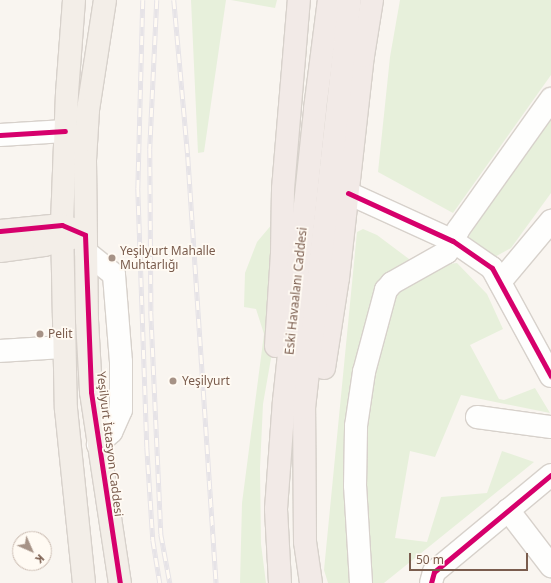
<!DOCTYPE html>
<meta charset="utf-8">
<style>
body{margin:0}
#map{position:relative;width:551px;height:583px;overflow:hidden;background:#f9f5f0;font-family:"Noto Sans",sans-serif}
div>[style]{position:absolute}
.green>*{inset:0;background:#e7f0db}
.roads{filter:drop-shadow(1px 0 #d7d1cb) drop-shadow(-1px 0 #d7d1cb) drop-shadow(0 1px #d7d1cb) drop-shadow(0 -1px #d7d1cb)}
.minor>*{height:22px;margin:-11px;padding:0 11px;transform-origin:11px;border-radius:11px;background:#fefefd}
.major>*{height:22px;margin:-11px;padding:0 11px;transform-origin:11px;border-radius:11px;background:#f3eee8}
.highway>*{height:22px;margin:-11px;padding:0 11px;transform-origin:11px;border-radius:11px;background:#f2eae7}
.rail>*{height:4.5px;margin-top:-2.25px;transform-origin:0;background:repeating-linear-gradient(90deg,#fffaf3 0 9px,#e6e3e7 0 18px);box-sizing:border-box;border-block:1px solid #e6e3e7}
.cycleway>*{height:5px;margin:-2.5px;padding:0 2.5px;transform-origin:2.5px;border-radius:2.5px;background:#d6006c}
.dots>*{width:11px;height:11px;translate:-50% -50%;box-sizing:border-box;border:2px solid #fffaf3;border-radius:50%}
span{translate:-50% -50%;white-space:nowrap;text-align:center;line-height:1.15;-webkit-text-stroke:3.5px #fffaf3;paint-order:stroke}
.poi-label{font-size:12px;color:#7a5c4d}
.left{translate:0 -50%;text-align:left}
.street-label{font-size:12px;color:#7a5c4d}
.north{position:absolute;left:12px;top:531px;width:40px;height:40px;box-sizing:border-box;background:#fffaf3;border:1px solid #cabbb1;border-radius:50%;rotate:135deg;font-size:11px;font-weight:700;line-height:16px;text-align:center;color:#7a5c4d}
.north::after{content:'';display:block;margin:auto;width:14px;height:18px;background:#a69286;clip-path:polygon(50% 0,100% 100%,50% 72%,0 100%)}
.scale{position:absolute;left:409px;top:553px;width:119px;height:18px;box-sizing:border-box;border:2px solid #7a5c4d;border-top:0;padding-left:5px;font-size:12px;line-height:14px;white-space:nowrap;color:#7a5c4d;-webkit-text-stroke:3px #fffaf3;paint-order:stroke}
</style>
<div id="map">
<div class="green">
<div style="clip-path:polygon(191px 0,226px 0,204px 152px,198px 153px)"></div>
<div style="clip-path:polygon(231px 0,277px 0,275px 8px)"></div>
<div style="clip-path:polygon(400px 0,551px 0,551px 75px,453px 213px,378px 172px,390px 57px)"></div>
<div style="clip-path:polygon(551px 111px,551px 193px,511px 248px,491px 259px,478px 253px,469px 236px)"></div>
<div style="clip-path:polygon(273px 223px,273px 347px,263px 404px,260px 468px,261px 544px,266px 583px,240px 583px,242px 503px,264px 334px,256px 309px,244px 307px,245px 273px,257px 242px)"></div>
<div style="clip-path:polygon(363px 229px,377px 235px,409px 259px,431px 266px,457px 263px,487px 294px,503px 329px,470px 345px,499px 399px,504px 400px,535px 388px,550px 413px,461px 395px,435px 457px,410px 451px,395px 538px,427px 542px,441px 497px,487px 493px,502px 451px,534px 462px,384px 583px,328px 583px,324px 570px,357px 232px)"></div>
</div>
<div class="roads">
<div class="minor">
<div style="left:0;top:135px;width:65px;rotate:-3.5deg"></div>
<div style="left:348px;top:193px;width:115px;rotate:24.6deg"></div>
<div style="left:453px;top:241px;width:47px;rotate:34.7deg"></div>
<div style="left:492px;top:268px;width:123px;rotate:61.4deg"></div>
<div style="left:86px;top:252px;width:36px;rotate:39deg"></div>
<div style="left:114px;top:275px;width:87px;rotate:85.4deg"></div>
<div style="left:121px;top:362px;width:48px;rotate:90deg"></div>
<div style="left:121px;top:410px;width:24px;rotate:114deg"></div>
<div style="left:111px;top:432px;width:18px;rotate:137deg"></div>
<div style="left:500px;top:282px;width:80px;rotate:-50.1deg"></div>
<div style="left:0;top:351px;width:64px;rotate:-3.6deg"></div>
<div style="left:477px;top:417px;width:75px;rotate:7.7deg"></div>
<div style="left:508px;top:510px;width:71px;rotate:52.5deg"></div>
<div style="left:361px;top:583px;width:97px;rotate:-93.5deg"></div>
<div style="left:355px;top:486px;width:60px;rotate:-89deg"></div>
<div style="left:356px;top:426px;width:55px;rotate:-81.6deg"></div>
<div style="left:364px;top:372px;width:85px;rotate:-75deg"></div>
<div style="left:386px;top:290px;width:9px;rotate:-49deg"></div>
<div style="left:392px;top:283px;width:63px;rotate:-29.4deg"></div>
<div style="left:447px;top:252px;width:25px;rotate:-63deg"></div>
<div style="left:458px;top:230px;width:161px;rotate:-54.6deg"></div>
<div style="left:431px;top:583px;width:11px;rotate:-75deg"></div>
<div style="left:434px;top:572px;width:152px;rotate:-39.7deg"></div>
</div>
<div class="major">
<div style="left:74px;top:0;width:93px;rotate:94.3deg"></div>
<div style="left:67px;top:93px;width:132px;rotate:92.2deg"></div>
<div style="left:62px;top:225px;width:184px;rotate:88.8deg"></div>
<div style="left:66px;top:409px;width:175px;rotate:84.1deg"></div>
<div style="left:105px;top:0;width:111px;rotate:98.8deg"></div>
<div style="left:88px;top:110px;width:51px;rotate:93.4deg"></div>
<div style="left:85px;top:161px;width:159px;rotate:89.3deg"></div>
<div style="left:87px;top:320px;width:72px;rotate:86.8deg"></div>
<div style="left:91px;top:392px;width:193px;rotate:81.4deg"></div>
<div style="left:0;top:231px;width:62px;rotate:-5.5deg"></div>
<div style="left:62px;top:225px;width:14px;rotate:21deg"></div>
<div style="left:0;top:251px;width:44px;rotate:-7.8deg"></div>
<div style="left:44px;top:245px;width:33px;rotate:-14deg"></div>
</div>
<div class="highway">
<div style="left:276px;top:346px;width:92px;rotate:-86.3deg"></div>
<div style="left:282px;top:254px;width:65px;rotate:-89.1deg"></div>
<div style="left:283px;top:189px;width:190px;rotate:-85.2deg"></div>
<div style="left:324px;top:368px;width:91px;rotate:-81.2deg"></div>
<div style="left:338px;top:278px;width:223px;rotate:-83.6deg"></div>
<div style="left:363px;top:56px;width:57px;rotate:-80.9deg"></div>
<div style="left:280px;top:583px;width:74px;rotate:-93.1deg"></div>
<div style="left:276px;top:509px;width:108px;rotate:-85.8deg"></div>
<div style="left:284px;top:401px;width:294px;rotate:-83.9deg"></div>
<div style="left:315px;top:109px;width:110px;rotate:-82.7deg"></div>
<div style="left:311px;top:583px;width:41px;rotate:-98.3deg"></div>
<div style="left:305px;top:542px;width:134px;rotate:-90.4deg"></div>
<div style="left:304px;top:408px;width:411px;rotate:-83.6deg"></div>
</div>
</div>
<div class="rail">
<div style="left:143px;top:0;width:188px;rotate:91.5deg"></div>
<div style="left:138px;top:188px;width:259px;rotate:88deg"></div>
<div style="left:147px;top:447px;width:93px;rotate:86.3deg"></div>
<div style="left:153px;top:540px;width:44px;rotate:80.8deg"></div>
<div style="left:157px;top:0;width:149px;rotate:92.7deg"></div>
<div style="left:150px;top:149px;width:163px;rotate:89.6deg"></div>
<div style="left:151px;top:312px;width:222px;rotate:87.4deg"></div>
<div style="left:161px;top:534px;width:50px;rotate:79.6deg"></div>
<div style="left:174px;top:0;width:158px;rotate:84.9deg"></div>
<div style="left:188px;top:157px;width:427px;rotate:86.2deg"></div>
</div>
<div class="cycleway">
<div style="left:0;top:135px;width:65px;rotate:-3.5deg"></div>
<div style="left:348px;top:193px;width:115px;rotate:24.6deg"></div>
<div style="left:453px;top:241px;width:47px;rotate:34.7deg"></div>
<div style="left:492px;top:268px;width:123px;rotate:61.4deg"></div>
<div style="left:0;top:231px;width:62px;rotate:-5.5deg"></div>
<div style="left:62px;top:225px;width:25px;rotate:23deg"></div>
<div style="left:85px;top:235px;width:157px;rotate:87.8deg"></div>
<div style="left:91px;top:392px;width:193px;rotate:81.4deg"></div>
<div style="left:431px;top:583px;width:11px;rotate:-75deg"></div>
<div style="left:434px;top:572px;width:152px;rotate:-39.7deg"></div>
</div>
<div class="dots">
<div style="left:112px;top:258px;background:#a69286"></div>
<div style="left:40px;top:334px;background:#a69286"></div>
<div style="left:173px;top:381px;background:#a69286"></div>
</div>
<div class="poi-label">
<span class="left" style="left:120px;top:258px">Yeşilyurt Mahalle<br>Muhtarlığı</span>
<span class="left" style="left:48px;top:334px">Pelit</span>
<span class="left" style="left:182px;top:381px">Yeşilyurt</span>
</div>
<div class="street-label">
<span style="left:296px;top:291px;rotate:-84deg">Eski Havaalanı Caddesi</span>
<span style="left:110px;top:444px;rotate:83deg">Yeşilyurt İstasyon Caddesi</span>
</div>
<div class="north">K</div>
<div class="scale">50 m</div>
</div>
